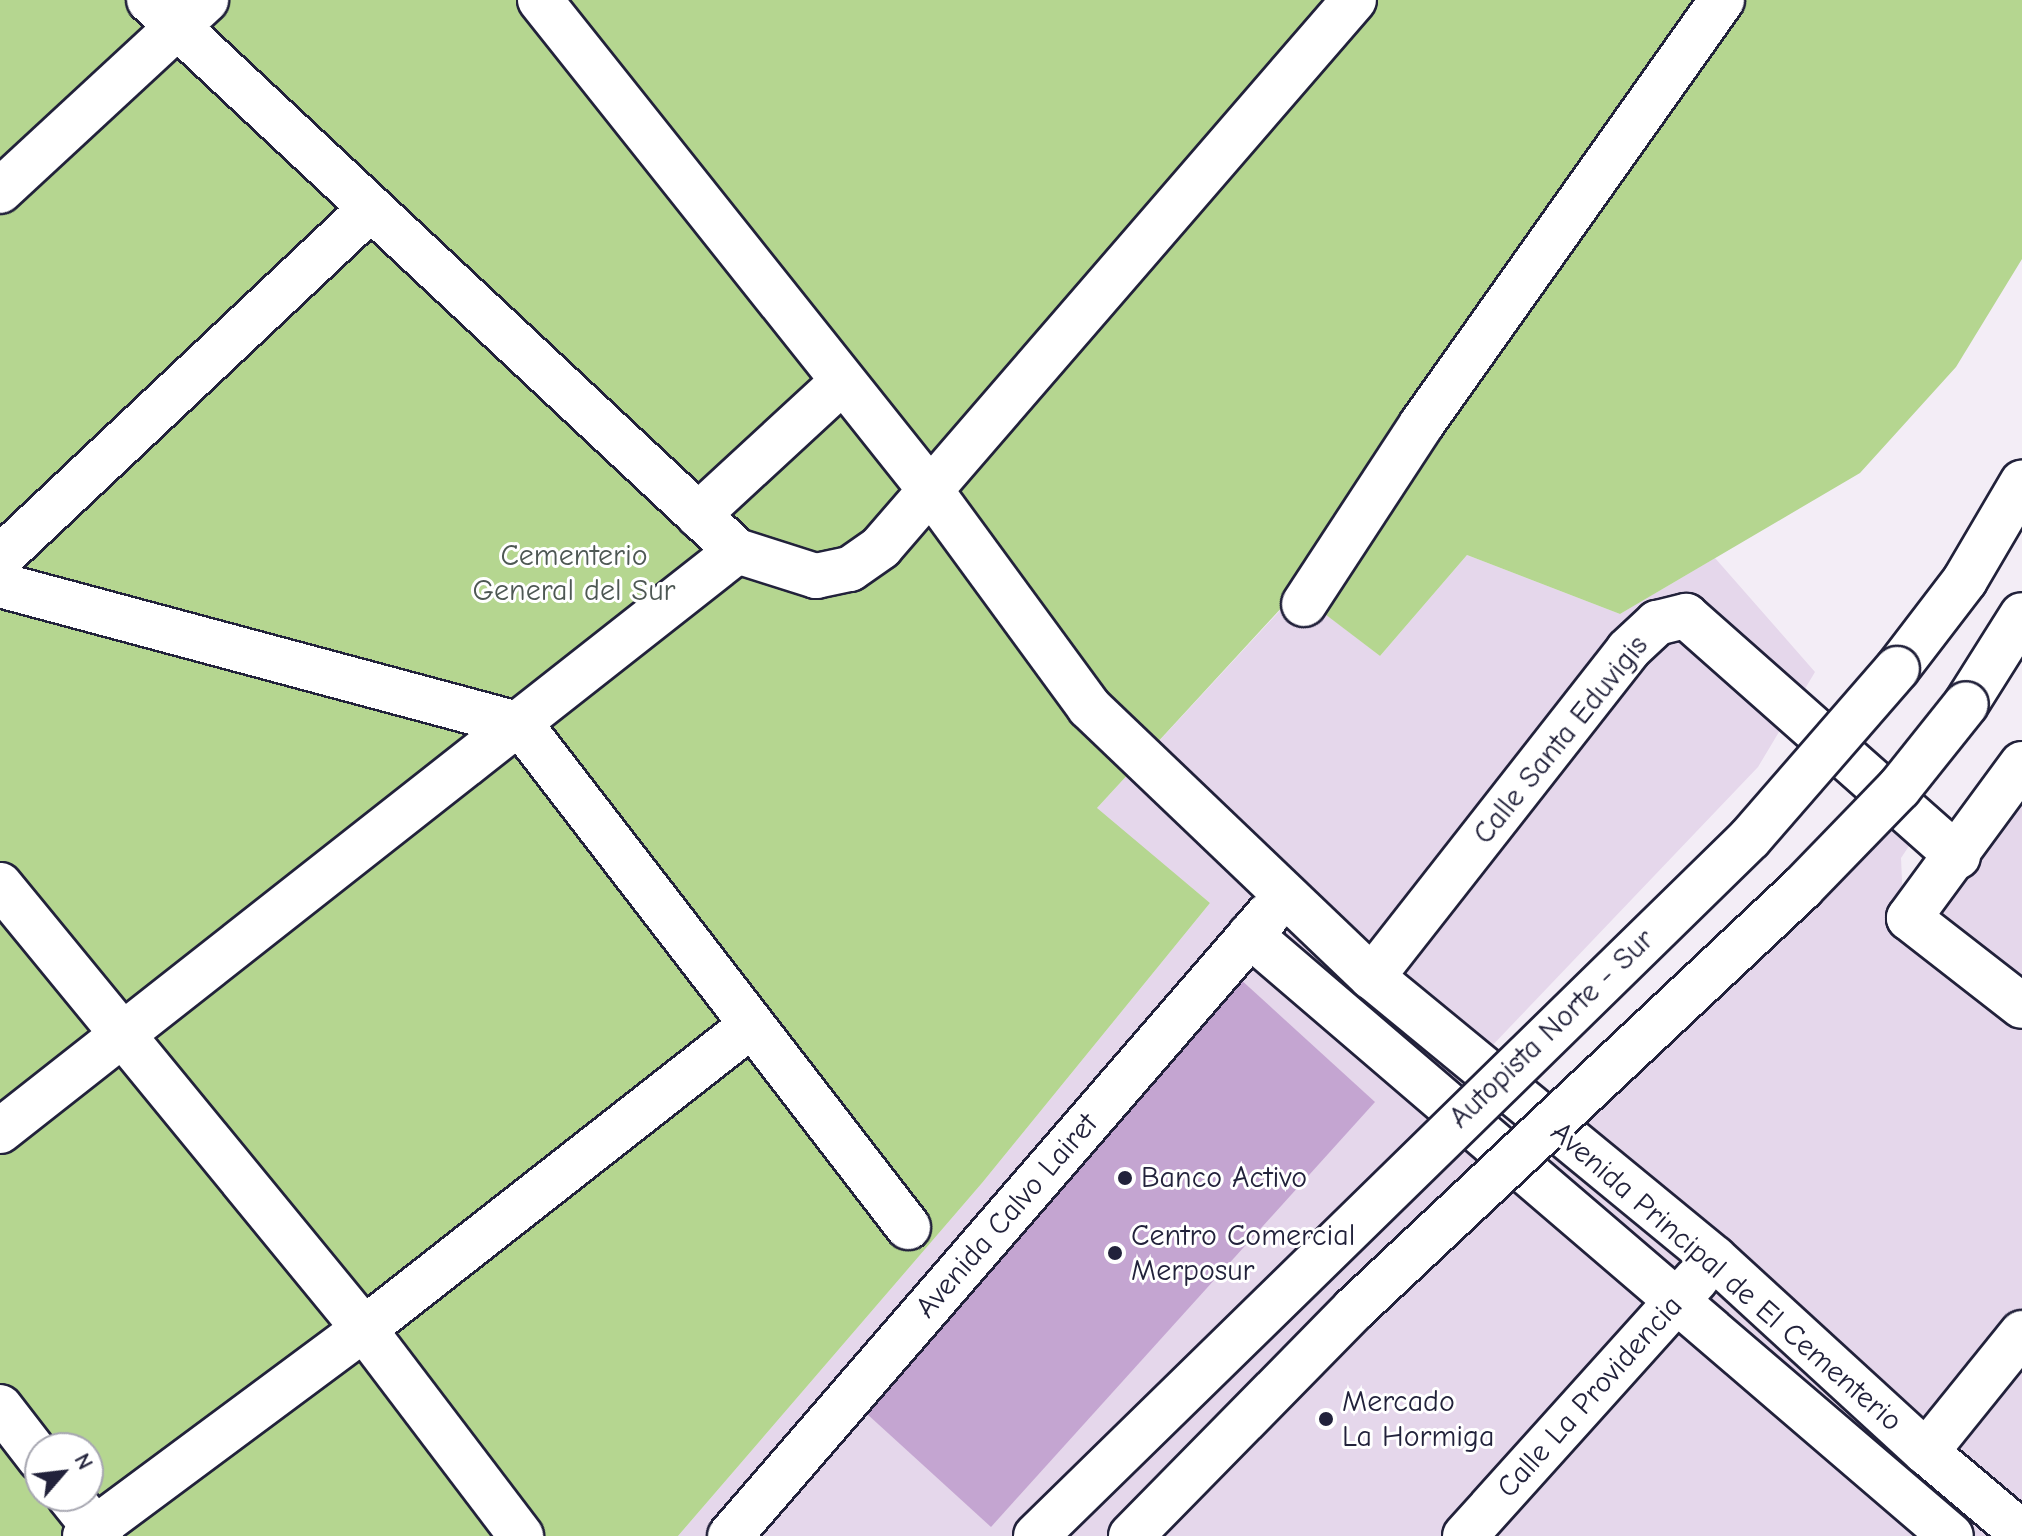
<!DOCTYPE html>
<style>
body{margin:0}
#map{position:relative;width:2022px;height:1536px;overflow:hidden;background:#f3edf6;font-family:"Comic Neue",sans-serif}
div>[style]{position:absolute}
.built>*{inset:0;background:#e5d7eb}
.green>*{inset:0;background:#b5d690}
.building>*{inset:0;background:#c4a5d1}
.roads{filter:drop-shadow(2px 0 #22223b) drop-shadow(-2px 0 #22223b) drop-shadow(0 2px #22223b) drop-shadow(0 -2px #22223b)}
.minor>*{height:44px;margin:-22px;padding:0 22px;transform-origin:22px;border-radius:22px;background:#fff}
.highway>*{height:44px;margin:-22px;padding:0 22px;transform-origin:22px;border-radius:22px;background:#fff}
.bridges{filter:drop-shadow(2px 0 #22223b) drop-shadow(-2px 0 #22223b) drop-shadow(0 2px #22223b) drop-shadow(0 -2px #22223b)}
.highway-bridge>*{height:44px;margin:-22px;padding:0 22px;transform-origin:22px;border-radius:22px;background:#fff}
.dots>*{width:22px;height:22px;translate:-50% -50%;box-sizing:border-box;border:4px solid #fff;border-radius:50%}
span{translate:-50% -50%;white-space:nowrap;text-align:center;line-height:1.15;-webkit-text-stroke:6px #fff;paint-order:stroke}
.park-label{font-size:30px;color:#4e5854}
.street-label{font-size:30px;color:#22223b}
.poi-label{font-size:30px;color:#22223b}
.left{translate:0 -50%;text-align:left}
.north{position:absolute;left:24px;top:1432px;width:80px;height:80px;box-sizing:border-box;background:#fff;border:2px solid #a7a7b1;border-radius:50%;rotate:62deg;font-size:22px;font-weight:700;line-height:32px;text-align:center;color:#22223b}
.north::after{content:'';display:block;margin:auto;width:28px;height:36px;background:#22223b;clip-path:polygon(50% 0,100% 100%,50% 72%,0 100%)}
</style>
<div id="map">
<div class="built">
<div style="clip-path:polygon(1467px 555px,1620px 614px,1715px 558px,1815px 672px,1758px 767px,1426px 1115px,1520px 1194px,1899px 783px,1929px 816px,1901px 858px,1903px 902px,2022px 789px,2022px 1536px,678px 1536px,982px 1183px,1210px 903px,1096px 809px,1297px 592px,1380px 656px)"></div>
</div>
<div class="green">
<div style="clip-path:polygon(evenodd,0 0,2022px 0,2022px 259px,1956px 367px,1860px 473px,1620px 614px,1467px 555px,1380px 656px,1296px 592px,1097px 808px,1210px 903px,982px 1183px,678px 1536px,0 1536px,0 0,40px 1448px,88px 1448px,88px 1496px,40px 1496px,40px 1448px)"></div>
</div>
<div class="building">
<div style="clip-path:polygon(1239px 978px,1375px 1102px,991px 1527px,855px 1403px)"></div>
</div>
<div class="roads">
<div class="minor">
<div style="left:149px;top:0;width:806px;rotate:43.14deg"></div>
<div style="left:737px;top:551px;width:83px;rotate:17.6deg"></div>
<div style="left:816px;top:576px;width:35px;rotate:-12deg"></div>
<div style="left:850px;top:569px;width:38px;rotate:-35deg"></div>
<div style="left:881px;top:547px;width:723px;rotate:-49.15deg"></div>
<div style="left:540px;top:0;width:628px;rotate:51.47deg"></div>
<div style="left:931px;top:491px;width:268px;rotate:53.8deg"></div>
<div style="left:1089px;top:707px;width:391px;rotate:43.7deg"></div>
<div style="left:1372px;top:977px;width:443px;rotate:39.4deg"></div>
<div style="left:1714px;top:1258px;width:287px;rotate:42.5deg"></div>
<div style="left:1926px;top:1452px;width:126px;rotate:40.2deg"></div>
<div style="left:0;top:191px;width:281px;rotate:-42.8deg"></div>
<div style="left:698px;top:515px;width:197px;rotate:-42.7deg"></div>
<div style="left:0;top:558px;width:506px;rotate:-43.32deg"></div>
<div style="left:0;top:585px;width:539px;rotate:15.04deg"></div>
<div style="left:521px;top:725px;width:634px;rotate:52.37deg"></div>
<div style="left:1304px;top:604px;width:214px;rotate:-56.8deg"></div>
<div style="left:1421px;top:425px;width:521px;rotate:-54.69deg"></div>
<div style="left:2022px;top:764px;width:191px;rotate:126.3deg"></div>
<div style="left:1909px;top:918px;width:143px;rotate:37.9deg"></div>
<div style="left:0;top:885px;width:574px;rotate:50.65deg"></div>
<div style="left:364px;top:1329px;width:260px;rotate:52.8deg"></div>
<div style="left:1250px;top:935px;width:923px;rotate:40.61deg"></div>
<div style="left:1372px;top:977px;width:415px;rotate:-51.9deg"></div>
<div style="left:1628px;top:650px;width:40px;rotate:-43deg"></div>
<div style="left:1657px;top:623px;width:30px;rotate:-14deg"></div>
<div style="left:1686px;top:616px;width:363px;rotate:41.5deg"></div>
<div style="left:0;top:1131px;width:938px;rotate:-38.2deg"></div>
<div style="left:0;top:1407px;width:66px;rotate:52.4deg"></div>
<div style="left:1926px;top:1452px;width:153px;rotate:-51.1deg"></div>
<div style="left:69px;top:1496px;width:51px;rotate:51.3deg"></div>
<div style="left:85px;top:1536px;width:347px;rotate:-36.6deg"></div>
<div style="left:364px;top:1329px;width:493px;rotate:-38.1deg"></div>
<div style="left:730px;top:1536px;width:822px;rotate:-49.1deg"></div>
<div style="left:1465px;top:1536px;width:346px;rotate:-48deg"></div>
</div>
<div class="highway">
<div style="left:1897px;top:669px;width:112px;rotate:-52.6deg"></div>
<div style="left:1965px;top:580px;width:113px;rotate:-59.6deg"></div>
<div style="left:1966px;top:704px;width:105px;rotate:-57.8deg"></div>
</div>
</div>
<div class="bridges">
<div class="highway-bridge">
<div style="left:1036px;top:1536px;width:998px;rotate:-44.35deg"></div>
<div style="left:1750px;top:838px;width:224px;rotate:-49deg"></div>
<div style="left:1131px;top:1536px;width:318px;rotate:-45.5deg"></div>
<div style="left:1354px;top:1309px;width:615px;rotate:-43.22deg"></div>
<div style="left:1802px;top:888px;width:139px;rotate:-45.9deg"></div>
<div style="left:1899px;top:788px;width:107px;rotate:-51.4deg"></div>
</div>
</div>
<div class="dots">
<div style="left:1125px;top:1178px;background:#22223b"></div>
<div style="left:1115px;top:1253px;background:#22223b"></div>
<div style="left:1326px;top:1419px;background:#22223b"></div>
</div>
<div class="park-label">
<span style="left:574px;top:573px">Cementerio<br>General del Sur</span>
</div>
<div class="street-label">
<span style="left:1561px;top:740px;rotate:-51deg">Calle Santa Eduvigis</span>
<span style="left:1552px;top:1029px;rotate:-44deg">Autopista Norte - Sur</span>
<span style="left:1007px;top:1216px;rotate:-49deg">Avenida Calvo Lairet</span>
<span style="left:1726px;top:1277px;rotate:41deg">Avenida Principal de El Cementerio</span>
<span style="left:1590px;top:1397px;rotate:-48deg">Calle La Providencia</span>
</div>
<div class="poi-label">
<span class="left" style="left:1141px;top:1178px">Banco Activo</span>
<span class="left" style="left:1131px;top:1253px">Centro Comercial<br>Merposur</span>
<span class="left" style="left:1342px;top:1419px">Mercado<br>La Hormiga</span>
</div>
<div class="north">N</div>
</div>
